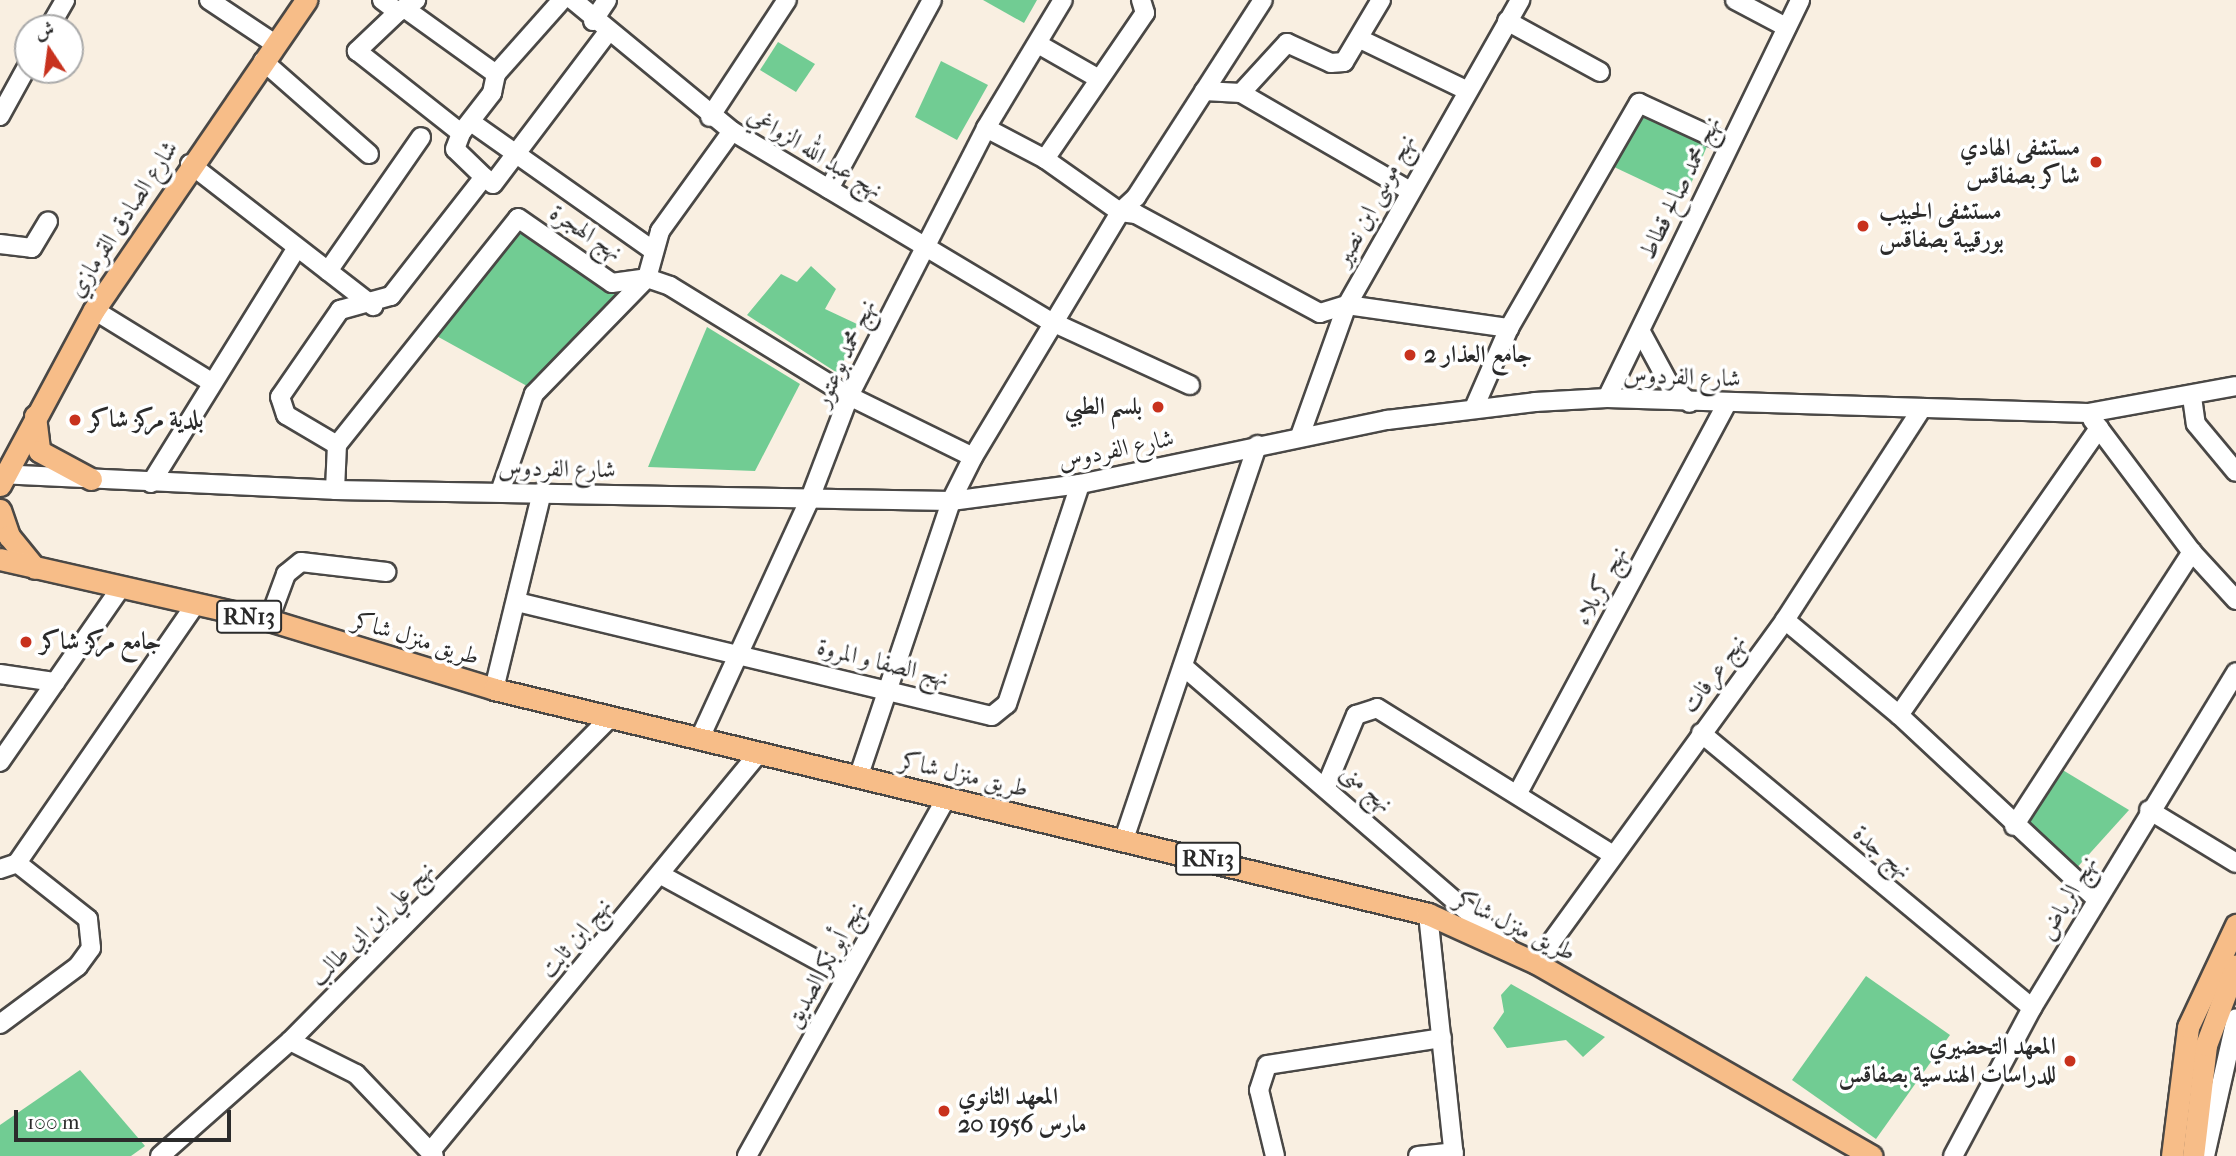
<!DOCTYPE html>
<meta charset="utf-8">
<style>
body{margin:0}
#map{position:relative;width:2236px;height:1156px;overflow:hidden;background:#f9efe1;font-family:"IM FELL French Canon",Amiri,serif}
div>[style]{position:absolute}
.green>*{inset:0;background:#71cc93}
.roads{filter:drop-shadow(2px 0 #4a4846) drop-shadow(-2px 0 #4a4846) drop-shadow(0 2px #4a4846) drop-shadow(0 -2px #4a4846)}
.minor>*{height:18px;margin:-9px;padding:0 9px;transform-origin:9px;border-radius:9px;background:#fff}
.major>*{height:21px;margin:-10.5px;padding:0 10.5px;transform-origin:10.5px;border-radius:10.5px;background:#f7bd88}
.dots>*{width:19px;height:19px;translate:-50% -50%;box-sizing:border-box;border:4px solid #fff;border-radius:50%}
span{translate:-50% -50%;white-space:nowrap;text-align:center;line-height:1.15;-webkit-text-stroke:7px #fff;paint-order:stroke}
.shield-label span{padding:2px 5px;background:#fff;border:2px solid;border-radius:5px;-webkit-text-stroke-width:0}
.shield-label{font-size:23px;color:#2b2b2b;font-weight:700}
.poi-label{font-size:24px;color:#2b2b2b;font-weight:700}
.right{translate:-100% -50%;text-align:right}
.left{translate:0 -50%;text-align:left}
.street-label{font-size:24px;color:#2b2b2b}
.north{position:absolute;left:14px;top:14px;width:70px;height:70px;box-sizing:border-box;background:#fff;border:2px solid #aaa;border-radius:50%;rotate:347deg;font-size:19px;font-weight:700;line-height:28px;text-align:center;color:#2b2b2b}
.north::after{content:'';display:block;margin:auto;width:24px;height:32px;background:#c8321e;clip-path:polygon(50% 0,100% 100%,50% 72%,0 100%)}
.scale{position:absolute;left:14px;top:1110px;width:217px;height:32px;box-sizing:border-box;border:4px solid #2b2b2b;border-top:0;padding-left:9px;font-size:21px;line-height:24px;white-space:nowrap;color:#2b2b2b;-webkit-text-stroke:5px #fff;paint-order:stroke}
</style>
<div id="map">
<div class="green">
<div style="clip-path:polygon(983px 0,1037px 0,1024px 23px)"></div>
<div style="clip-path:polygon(778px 42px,815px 64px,796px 92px,760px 70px)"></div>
<div style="clip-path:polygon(941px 61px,988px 85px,957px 140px,915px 117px)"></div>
<div style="clip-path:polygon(1642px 113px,1708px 144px,1684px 200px,1612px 166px)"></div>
<div style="clip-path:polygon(519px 227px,619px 296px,527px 386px,433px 334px)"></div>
<div style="clip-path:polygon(811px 266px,836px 289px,825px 309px,857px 324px,839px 374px,747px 315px,781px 274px,797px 282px)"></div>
<div style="clip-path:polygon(707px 327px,800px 384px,755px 471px,648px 467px)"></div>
<div style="clip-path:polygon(2061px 769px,2129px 810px,2073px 872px,2026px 825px)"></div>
<div style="clip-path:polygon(1866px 976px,1950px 1035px,1876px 1139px,1792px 1080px)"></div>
<div style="clip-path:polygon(1511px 984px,1605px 1037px,1583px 1057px,1566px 1040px,1507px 1048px,1493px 1028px,1504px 1012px,1501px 995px)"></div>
<div style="clip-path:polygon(80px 1070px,145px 1146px,131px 1156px,0 1156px,0 1125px)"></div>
</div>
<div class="roads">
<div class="minor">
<div style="left:209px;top:0;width:79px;rotate:33.7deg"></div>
<div style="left:382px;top:0;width:20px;rotate:37deg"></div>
<div style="left:398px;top:12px;width:22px;rotate:-34deg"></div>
<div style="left:573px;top:0;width:206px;rotate:39.5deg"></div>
<div style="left:732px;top:131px;width:370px;rotate:30.9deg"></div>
<div style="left:1050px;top:321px;width:154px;rotate:24.6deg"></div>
<div style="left:1735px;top:0;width:58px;rotate:27.9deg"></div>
<div style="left:407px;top:10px;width:110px;rotate:35.7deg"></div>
<div style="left:398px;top:12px;width:57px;rotate:136.4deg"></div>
<div style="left:357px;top:51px;width:132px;rotate:38.3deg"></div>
<div style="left:593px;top:21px;width:25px;rotate:-56deg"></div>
<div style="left:1507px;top:21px;width:106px;rotate:28.7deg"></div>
<div style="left:49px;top:28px;width:32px;rotate:-60deg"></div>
<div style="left:1360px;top:39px;width:115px;rotate:25.7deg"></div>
<div style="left:1038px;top:44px;width:70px;rotate:29.8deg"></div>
<div style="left:263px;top:61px;width:141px;rotate:41.3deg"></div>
<div style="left:1204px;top:91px;width:37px;rotate:3deg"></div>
<div style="left:1241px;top:93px;width:193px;rotate:30.1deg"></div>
<div style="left:1241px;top:93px;width:68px;rotate:-47.4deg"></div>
<div style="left:1287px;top:43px;width:48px;rotate:24.4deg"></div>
<div style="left:1331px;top:63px;width:13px;rotate:-4deg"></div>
<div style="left:1344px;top:62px;width:72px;rotate:-59.2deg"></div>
<div style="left:0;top:116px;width:58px;rotate:-61.2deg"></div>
<div style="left:710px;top:117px;width:140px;rotate:-56.7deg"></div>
<div style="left:471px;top:122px;width:224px;rotate:35.2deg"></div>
<div style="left:986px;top:128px;width:67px;rotate:27.7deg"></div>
<div style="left:1045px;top:159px;width:92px;rotate:35.2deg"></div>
<div style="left:1120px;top:212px;width:16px;rotate:7deg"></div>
<div style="left:1136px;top:214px;width:209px;rotate:28.3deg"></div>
<div style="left:1320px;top:313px;width:28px;rotate:-17deg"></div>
<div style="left:1347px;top:305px;width:164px;rotate:8.1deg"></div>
<div style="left:1045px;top:159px;width:177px;rotate:-55.6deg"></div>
<div style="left:1145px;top:13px;width:14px;rotate:-107deg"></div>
<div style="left:190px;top:164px;width:232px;rotate:37.8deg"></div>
<div style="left:484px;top:177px;width:11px;rotate:38deg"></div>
<div style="left:493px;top:184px;width:189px;rotate:-52.9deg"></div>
<div style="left:829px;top:189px;width:215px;rotate:-61.4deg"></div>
<div style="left:0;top:244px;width:32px;rotate:7deg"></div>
<div style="left:32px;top:248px;width:31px;rotate:-59deg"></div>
<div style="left:328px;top:271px;width:163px;rotate:-55.2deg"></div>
<div style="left:94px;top:310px;width:137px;rotate:31.6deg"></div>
<div style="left:1641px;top:332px;width:57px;rotate:61.6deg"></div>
<div style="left:1668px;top:382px;width:30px;rotate:44deg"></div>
<div style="left:2192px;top:397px;width:27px;rotate:82deg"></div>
<div style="left:2196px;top:424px;width:62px;rotate:50.2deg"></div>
<div style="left:1607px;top:398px;width:442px;rotate:-64.1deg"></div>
<div style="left:1474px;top:408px;width:87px;rotate:-66.4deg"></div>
<div style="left:1509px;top:328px;width:260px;rotate:-60deg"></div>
<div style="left:1639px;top:103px;width:98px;rotate:24.7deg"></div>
<div style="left:2092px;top:419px;width:166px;rotate:53.1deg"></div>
<div style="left:2192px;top:552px;width:65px;rotate:47.5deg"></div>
<div style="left:1300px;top:436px;width:139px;rotate:-70.3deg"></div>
<div style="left:1347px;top:305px;width:351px;rotate:-60.4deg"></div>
<div style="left:337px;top:445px;width:59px;rotate:-149.5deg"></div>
<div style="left:286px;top:415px;width:19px;rotate:-108deg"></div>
<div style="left:280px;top:397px;width:106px;rotate:-55.4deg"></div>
<div style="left:340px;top:310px;width:53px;rotate:-15.4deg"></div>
<div style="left:391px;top:296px;width:151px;rotate:-52deg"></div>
<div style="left:484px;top:177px;width:40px;rotate:-136deg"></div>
<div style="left:455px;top:149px;width:17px;rotate:-69deg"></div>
<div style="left:461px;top:133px;width:51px;rotate:-52.2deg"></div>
<div style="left:492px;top:93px;width:19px;rotate:-78deg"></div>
<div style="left:496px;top:74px;width:99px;rotate:-48.3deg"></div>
<div style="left:0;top:474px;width:335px;rotate:2.7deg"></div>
<div style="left:335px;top:490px;width:616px;rotate:1.02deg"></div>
<div style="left:951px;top:501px;width:130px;rotate:-7.5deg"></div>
<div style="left:1080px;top:484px;width:314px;rotate:-11.8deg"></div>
<div style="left:1387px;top:420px;width:149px;rotate:-6.9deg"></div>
<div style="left:1535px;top:402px;width:72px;rotate:-3.2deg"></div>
<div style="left:1607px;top:398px;width:481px;rotate:1.8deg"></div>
<div style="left:2088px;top:413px;width:150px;rotate:-10.3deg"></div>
<div style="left:151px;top:483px;width:275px;rotate:-58.2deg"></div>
<div style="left:335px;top:490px;width:45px;rotate:-87.5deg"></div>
<div style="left:337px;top:445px;width:290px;rotate:-51.4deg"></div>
<div style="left:518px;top:218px;width:114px;rotate:34.7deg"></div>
<div style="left:612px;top:283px;width:35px;rotate:-8deg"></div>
<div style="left:647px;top:278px;width:24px;rotate:19deg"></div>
<div style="left:670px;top:286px;width:210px;rotate:31.6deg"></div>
<div style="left:849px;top:396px;width:138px;rotate:26.2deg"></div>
<div style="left:500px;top:492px;width:104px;rotate:-70.9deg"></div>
<div style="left:534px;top:394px;width:162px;rotate:-45.8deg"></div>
<div style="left:647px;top:278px;width:49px;rotate:-74.5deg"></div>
<div style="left:660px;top:231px;width:123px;rotate:-54.2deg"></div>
<div style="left:517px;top:602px;width:488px;rotate:13.5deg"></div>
<div style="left:992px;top:716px;width:19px;rotate:-39deg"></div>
<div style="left:1007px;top:704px;width:232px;rotate:-71.6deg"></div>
<div style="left:269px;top:620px;width:49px;rotate:-69.7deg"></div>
<div style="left:286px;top:574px;width:19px;rotate:-39deg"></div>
<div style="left:301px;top:562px;width:86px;rotate:6.7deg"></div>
<div style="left:1785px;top:620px;width:148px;rotate:39.8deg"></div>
<div style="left:1899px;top:715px;width:270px;rotate:43deg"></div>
<div style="left:1184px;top:667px;width:427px;rotate:40.8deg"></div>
<div style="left:0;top:674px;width:56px;rotate:8.3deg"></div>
<div style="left:494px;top:689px;width:203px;rotate:-76.3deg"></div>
<div style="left:1899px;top:715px;width:350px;rotate:-55.1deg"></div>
<div style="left:1701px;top:733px;width:430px;rotate:39.7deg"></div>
<div style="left:699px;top:740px;width:263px;rotate:-65.3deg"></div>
<div style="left:809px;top:501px;width:112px;rotate:-69.1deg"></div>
<div style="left:849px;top:396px;width:301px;rotate:-62.9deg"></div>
<div style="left:986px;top:128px;width:149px;rotate:-59deg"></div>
<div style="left:0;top:762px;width:211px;rotate:-55.3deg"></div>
<div style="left:858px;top:778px;width:292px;rotate:-71.4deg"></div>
<div style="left:951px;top:501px;width:49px;rotate:-63.4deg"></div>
<div style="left:973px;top:457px;width:286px;rotate:-59deg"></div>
<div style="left:1120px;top:212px;width:22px;rotate:-43deg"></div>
<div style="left:1136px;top:197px;width:234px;rotate:-57.2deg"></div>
<div style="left:1327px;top:784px;width:75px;rotate:-67.2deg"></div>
<div style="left:1356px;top:715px;width:22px;rotate:-18deg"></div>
<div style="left:1377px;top:708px;width:277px;rotate:31.9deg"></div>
<div style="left:1519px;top:791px;width:438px;rotate:-61.8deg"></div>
<div style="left:2149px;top:810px;width:102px;rotate:31.3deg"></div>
<div style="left:2014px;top:826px;width:327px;rotate:-57deg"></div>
<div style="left:1124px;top:839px;width:416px;rotate:-71.3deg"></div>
<div style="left:0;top:869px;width:18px;rotate:-19deg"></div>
<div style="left:17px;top:863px;width:312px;rotate:-55.4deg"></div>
<div style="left:661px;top:875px;width:211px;rotate:28.6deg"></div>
<div style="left:1428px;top:914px;width:243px;rotate:83.9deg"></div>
<div style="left:1536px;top:963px;width:424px;rotate:-54deg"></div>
<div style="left:1785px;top:620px;width:252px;rotate:-57.1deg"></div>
<div style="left:0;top:1024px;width:97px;rotate:-36.6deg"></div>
<div style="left:78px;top:966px;width:22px;rotate:-54deg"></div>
<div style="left:91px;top:948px;width:29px;rotate:-96deg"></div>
<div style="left:88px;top:919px;width:90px;rotate:-141.7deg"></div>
<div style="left:290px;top:1041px;width:74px;rotate:26.6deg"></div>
<div style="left:356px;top:1074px;width:113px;rotate:46.4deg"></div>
<div style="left:430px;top:1152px;width:516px;rotate:-50.51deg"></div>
<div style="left:160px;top:1156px;width:174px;rotate:-41.5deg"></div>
<div style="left:290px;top:1041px;width:455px;rotate:-45.3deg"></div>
<div style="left:747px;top:1156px;width:410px;rotate:-60.9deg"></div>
<div style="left:1275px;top:1156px;width:68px;rotate:-103.6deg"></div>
<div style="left:1259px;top:1090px;width:26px;rotate:-72deg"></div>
<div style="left:1267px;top:1065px;width:177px;rotate:-8.8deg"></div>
<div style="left:1418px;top:1156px;width:36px;rotate:-6deg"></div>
<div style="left:1953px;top:1156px;width:168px;rotate:-61.9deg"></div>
<div style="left:2032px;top:1008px;width:393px;rotate:-58.7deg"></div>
<div style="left:2205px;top:1156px;width:141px;rotate:-77.3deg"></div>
</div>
<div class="major">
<div style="left:35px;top:416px;width:35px;rotate:83deg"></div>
<div style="left:39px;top:451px;width:59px;rotate:28.3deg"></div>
<div style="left:0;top:485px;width:199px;rotate:-61.8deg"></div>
<div style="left:94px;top:310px;width:376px;rotate:-55.6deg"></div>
<div style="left:0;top:510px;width:28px;rotate:71deg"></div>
<div style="left:9px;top:536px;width:41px;rotate:50.9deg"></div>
<div style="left:0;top:559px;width:276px;rotate:12.8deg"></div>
<div style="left:269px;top:620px;width:235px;rotate:17deg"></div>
<div style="left:494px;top:689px;width:961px;rotate:13.54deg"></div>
<div style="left:1428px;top:914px;width:119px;rotate:24.4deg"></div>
<div style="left:1536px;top:963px;width:387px;rotate:29.9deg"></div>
<div style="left:2172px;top:1156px;width:130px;rotate:-82.9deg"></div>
<div style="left:2188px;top:1027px;width:113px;rotate:-64.8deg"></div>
<div style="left:2193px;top:1156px;width:112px;rotate:-83.3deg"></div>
<div style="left:2206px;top:1045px;width:85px;rotate:-69.4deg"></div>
</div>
</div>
<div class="dots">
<div style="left:2096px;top:162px;background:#c8321e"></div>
<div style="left:1863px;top:226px;background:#c8321e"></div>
<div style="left:1410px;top:355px;background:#c8321e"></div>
<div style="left:1158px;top:407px;background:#c8321e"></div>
<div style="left:75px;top:420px;background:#c8321e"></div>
<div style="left:26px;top:642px;background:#c8321e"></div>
<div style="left:2070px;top:1061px;background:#c8321e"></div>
<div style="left:944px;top:1111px;background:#c8321e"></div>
</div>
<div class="shield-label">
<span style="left:249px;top:617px">RN13</span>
<span style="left:1208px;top:859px">RN13</span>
</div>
<div class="poi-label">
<span class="right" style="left:2080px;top:162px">مستشفى الهادي<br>شاكر بصفاقس</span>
<span class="left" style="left:1879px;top:226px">مستشفى الحبيب<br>بورقيبة بصفاقس</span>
<span class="left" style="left:1424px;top:355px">جامع العذار 2</span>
<span class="right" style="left:1142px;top:407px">بلسم الطبي</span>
<span class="left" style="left:89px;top:420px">بلدية مركز شاكر</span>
<span class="left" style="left:40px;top:642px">جامع مركز شاكر</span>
<span class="right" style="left:2056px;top:1061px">المعهد التحضيري<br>للدراسات الهندسية بصفاقس</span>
<span class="left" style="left:958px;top:1111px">المعهد الثانوي<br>20 مارس 1956</span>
</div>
<div class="street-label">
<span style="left:815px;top:153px;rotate:31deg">نهج عبد الله الزواغي</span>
<span style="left:1680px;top:188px;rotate:-64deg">نهج محمد صالح قطاط</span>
<span style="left:1375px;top:200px;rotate:-62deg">نهج موسى ابن نصير</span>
<span style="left:123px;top:219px;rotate:-57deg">شارع الصادق القرمازي</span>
<span style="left:586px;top:233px;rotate:33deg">نهج الهجرة</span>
<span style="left:845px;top:353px;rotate:-65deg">نهج محمد بوعتور</span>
<span style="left:1682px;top:377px;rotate:2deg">شارع الفردوس</span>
<span style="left:1116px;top:450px;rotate:-12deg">شارع الفردوس</span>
<span style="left:557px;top:469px;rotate:1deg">شارع الفردوس</span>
<span style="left:1601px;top:586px;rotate:-62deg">نهج كربلاء</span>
<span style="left:416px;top:639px;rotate:17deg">طريق منزل شاكر</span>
<span style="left:883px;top:663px;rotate:14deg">نهج الصفا و المروة</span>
<span style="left:1714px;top:674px;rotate:-54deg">نهج عرفات</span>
<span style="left:964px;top:775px;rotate:13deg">طريق منزل شاكر</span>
<span style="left:1367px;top:788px;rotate:42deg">نهج منى</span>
<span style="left:1882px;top:852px;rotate:40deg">نهج جدة</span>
<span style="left:2068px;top:898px;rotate:-60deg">نهج الرياض</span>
<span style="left:372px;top:924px;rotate:-45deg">نهج علي ابن ابي طالب</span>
<span style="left:1515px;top:926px;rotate:26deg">طريق منزل شاكر</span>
<span style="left:576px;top:938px;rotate:-50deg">نهج ابن ثابت</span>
<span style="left:825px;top:965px;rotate:-61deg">نهج أبو بكر الصديق</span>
</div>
<div class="north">ش</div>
<div class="scale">100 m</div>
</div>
